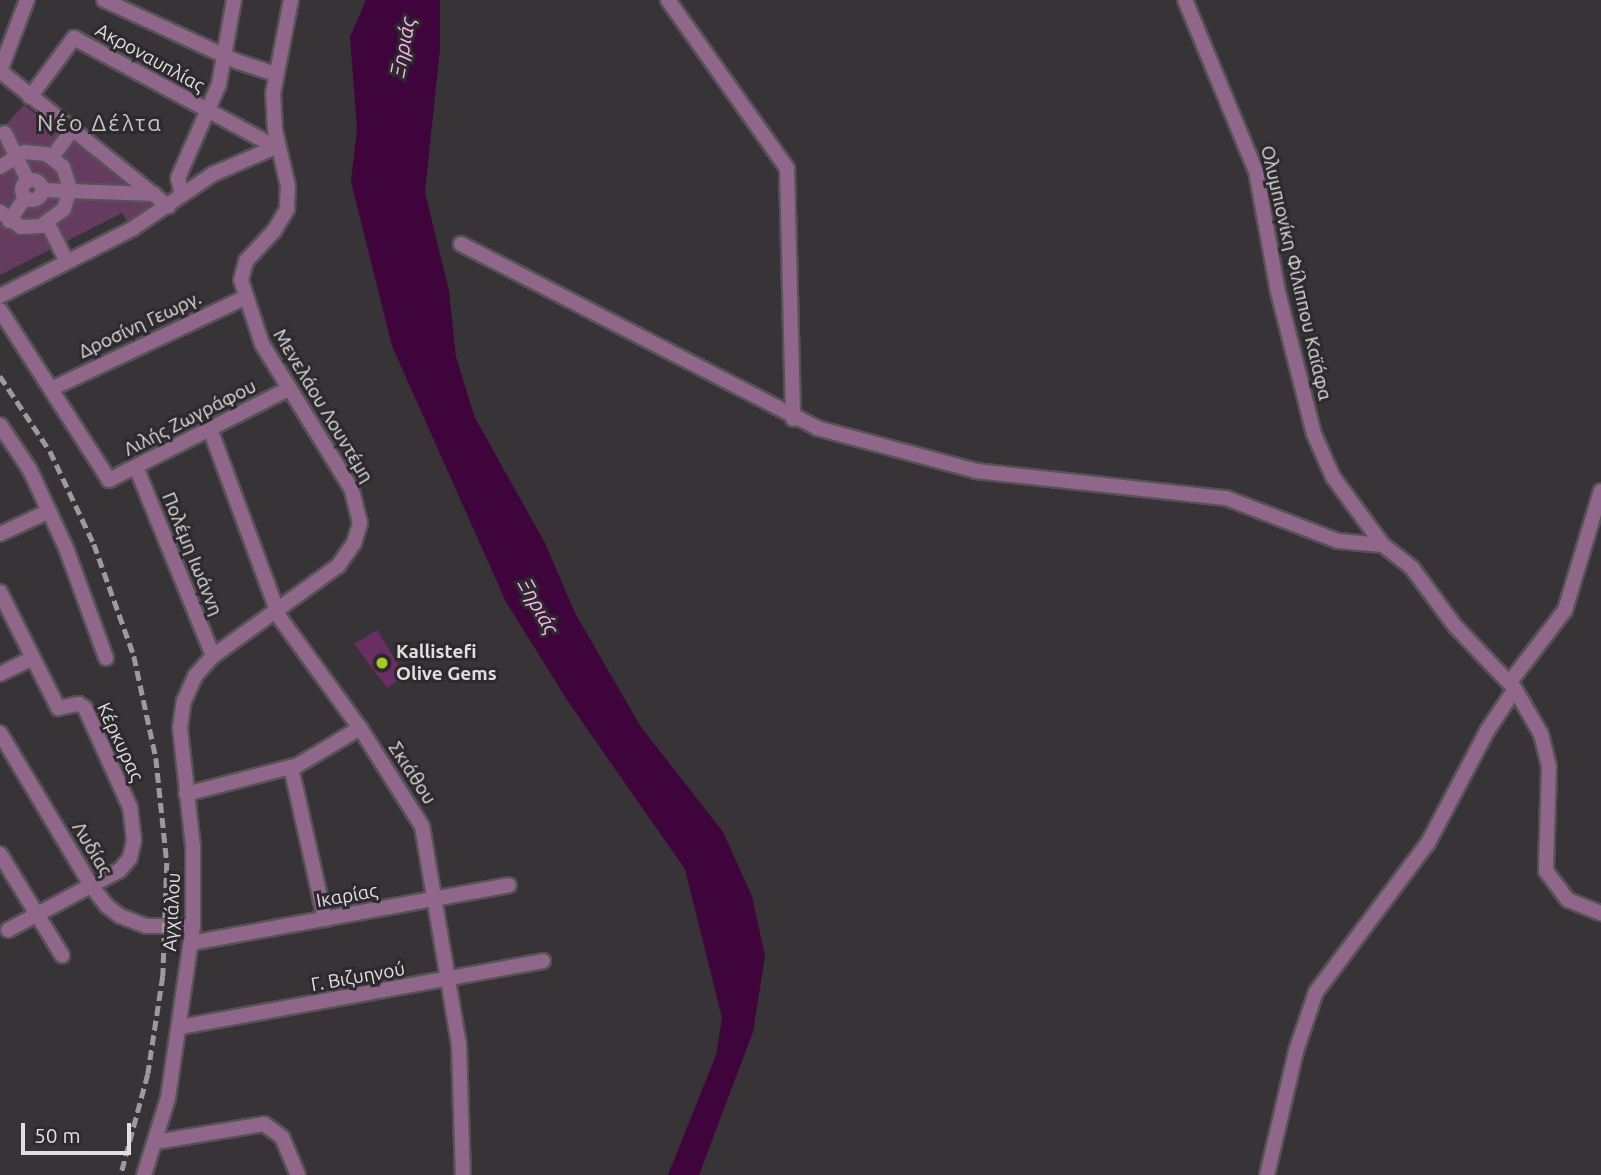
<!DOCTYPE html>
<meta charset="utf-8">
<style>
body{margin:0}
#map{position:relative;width:1601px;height:1175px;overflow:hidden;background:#383337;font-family:Ubuntu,sans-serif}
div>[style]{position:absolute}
.green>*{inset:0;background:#653b5f}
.water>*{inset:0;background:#3f043b}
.building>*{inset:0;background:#692e63}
.roads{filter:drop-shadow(2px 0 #565256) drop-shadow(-2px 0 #565256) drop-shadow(0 2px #565256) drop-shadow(0 -2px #565256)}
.street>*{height:14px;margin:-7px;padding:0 7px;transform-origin:7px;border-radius:7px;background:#91668b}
.street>.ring{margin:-7px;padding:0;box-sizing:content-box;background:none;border:14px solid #91668b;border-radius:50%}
.rail>*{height:4.5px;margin-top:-2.25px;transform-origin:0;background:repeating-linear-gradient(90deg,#9d999d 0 10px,transparent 0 15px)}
.dots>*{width:19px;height:19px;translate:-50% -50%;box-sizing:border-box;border:4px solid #2d292d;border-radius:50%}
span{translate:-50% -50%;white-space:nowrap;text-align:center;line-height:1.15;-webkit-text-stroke:6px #2d292d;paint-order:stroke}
.street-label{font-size:19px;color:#e1dee1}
.poi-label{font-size:19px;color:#e1dee1;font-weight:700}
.left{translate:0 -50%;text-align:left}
.water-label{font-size:21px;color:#fab4f0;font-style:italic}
.quarter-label{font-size:23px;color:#c7c2c6;letter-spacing:2px}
.scale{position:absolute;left:21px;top:1123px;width:110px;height:32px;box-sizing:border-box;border:4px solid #e1dee1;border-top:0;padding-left:9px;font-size:21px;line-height:24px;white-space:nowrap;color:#e1dee1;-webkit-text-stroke:5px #2d292d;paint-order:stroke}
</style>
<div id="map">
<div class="green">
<div style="clip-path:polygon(24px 105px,154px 204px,127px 221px,122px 213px,0 275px,0 131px)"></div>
</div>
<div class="water">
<div style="clip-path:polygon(366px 0,440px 0,440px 49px,425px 192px,449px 291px,456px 357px,475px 418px,545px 543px,575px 613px,641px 727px,723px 832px,752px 896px,765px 956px,753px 1032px,699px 1175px,668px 1175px,716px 1055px,722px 1018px,685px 869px,569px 703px,506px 602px,392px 346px,351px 182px,357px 128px,350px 37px)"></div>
</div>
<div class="building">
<div style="clip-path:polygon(377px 630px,405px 676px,387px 688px,354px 644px)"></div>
</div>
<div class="roads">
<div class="street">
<div style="left:104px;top:0;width:145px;rotate:24.8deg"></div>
<div style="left:236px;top:61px;width:41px;rotate:18.4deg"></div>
<div style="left:668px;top:0;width:206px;rotate:54.7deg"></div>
<div style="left:787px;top:168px;width:251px;rotate:88.6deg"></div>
<div style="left:1185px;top:0;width:185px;rotate:67.5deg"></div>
<div style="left:1256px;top:171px;width:123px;rotate:79.7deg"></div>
<div style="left:1278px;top:292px;width:146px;rotate:75.8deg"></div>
<div style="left:1314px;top:434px;width:47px;rotate:66.2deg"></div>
<div style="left:1333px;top:477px;width:84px;rotate:53.7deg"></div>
<div style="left:0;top:71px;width:216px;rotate:38.8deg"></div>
<div style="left:0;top:71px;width:76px;rotate:-69.2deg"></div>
<div style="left:30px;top:97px;width:74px;rotate:-53.3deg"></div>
<div style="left:74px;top:38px;width:227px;rotate:28.4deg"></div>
<div style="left:5px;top:133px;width:53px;rotate:64.4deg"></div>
<div style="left:52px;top:157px;width:34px;rotate:-53deg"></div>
<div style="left:0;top:167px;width:28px;rotate:-32deg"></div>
<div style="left:24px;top:152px;width:22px;rotate:5deg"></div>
<div style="left:46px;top:154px;width:21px;rotate:37deg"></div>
<div style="left:63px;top:167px;width:22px;rotate:72deg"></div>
<div style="left:70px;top:188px;width:22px;rotate:106deg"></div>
<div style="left:64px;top:209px;width:29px;rotate:144deg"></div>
<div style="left:41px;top:226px;width:20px;rotate:177deg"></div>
<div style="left:21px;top:227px;width:26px;rotate:-144deg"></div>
<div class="ring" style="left:22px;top:180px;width:6px;height:6px"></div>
<div style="left:42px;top:190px;width:112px;rotate:2deg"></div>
<div style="left:182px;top:194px;width:16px;rotate:-104deg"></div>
<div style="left:178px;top:178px;width:103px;rotate:-66.4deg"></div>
<div style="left:219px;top:84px;width:85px;rotate:-79.9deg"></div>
<div style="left:9px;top:221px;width:28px;rotate:-55deg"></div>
<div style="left:48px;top:224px;width:42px;rotate:63.4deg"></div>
<div style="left:461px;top:244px;width:401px;rotate:27.3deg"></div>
<div style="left:817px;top:428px;width:165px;rotate:15.1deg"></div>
<div style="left:976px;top:471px;width:251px;rotate:6.2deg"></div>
<div style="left:1226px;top:498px;width:120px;rotate:21deg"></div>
<div style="left:1338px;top:541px;width:45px;rotate:5.1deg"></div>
<div style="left:1383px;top:545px;width:37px;rotate:38deg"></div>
<div style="left:1412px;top:568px;width:72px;rotate:53.4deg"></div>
<div style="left:1455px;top:626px;width:87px;rotate:46.4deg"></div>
<div style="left:1515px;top:689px;width:52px;rotate:60deg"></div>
<div style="left:1541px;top:734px;width:34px;rotate:76deg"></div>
<div style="left:1549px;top:767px;width:104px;rotate:91.7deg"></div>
<div style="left:1546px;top:871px;width:36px;rotate:53deg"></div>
<div style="left:1568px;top:900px;width:35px;rotate:22deg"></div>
<div style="left:0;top:296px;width:148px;rotate:-26.9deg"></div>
<div style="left:132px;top:229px;width:98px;rotate:-34.2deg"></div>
<div style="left:213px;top:174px;width:71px;rotate:-23.3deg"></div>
<div style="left:0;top:310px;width:202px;rotate:57.3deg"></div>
<div style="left:109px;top:480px;width:201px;rotate:-26.9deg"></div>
<div style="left:53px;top:388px;width:211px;rotate:-25.2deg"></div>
<div style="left:0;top:425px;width:54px;rotate:56.3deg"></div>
<div style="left:30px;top:470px;width:86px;rotate:65.2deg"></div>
<div style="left:66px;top:548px;width:117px;rotate:70deg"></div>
<div style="left:210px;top:429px;width:202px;rotate:69.7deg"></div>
<div style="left:280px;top:618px;width:136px;rotate:54deg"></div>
<div style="left:360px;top:728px;width:116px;rotate:57.7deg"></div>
<div style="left:422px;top:826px;width:221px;rotate:80.4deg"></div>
<div style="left:459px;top:1044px;width:131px;rotate:88.3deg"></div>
<div style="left:136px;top:467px;width:204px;rotate:67.8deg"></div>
<div style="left:0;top:534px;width:54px;rotate:-25.1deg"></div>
<div style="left:0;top:592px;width:130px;rotate:63.4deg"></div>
<div style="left:58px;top:708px;width:21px;rotate:-11deg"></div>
<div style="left:79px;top:704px;width:7px;rotate:34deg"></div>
<div style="left:85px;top:708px;width:109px;rotate:65.6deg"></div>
<div style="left:130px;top:807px;width:33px;rotate:83deg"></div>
<div style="left:134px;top:840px;width:18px;rotate:103deg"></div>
<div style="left:130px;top:858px;width:16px;rotate:130deg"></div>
<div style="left:120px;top:870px;width:127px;rotate:151.8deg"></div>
<div style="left:0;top:674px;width:34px;rotate:-26deg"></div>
<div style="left:1510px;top:682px;width:91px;rotate:-52.6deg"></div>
<div style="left:1565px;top:610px;width:124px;rotate:-73.2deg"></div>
<div style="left:0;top:733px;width:179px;rotate:59.1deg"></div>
<div style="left:92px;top:887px;width:24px;rotate:52deg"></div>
<div style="left:107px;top:906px;width:16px;rotate:38deg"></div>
<div style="left:120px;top:916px;width:28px;rotate:21deg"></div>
<div style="left:146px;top:926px;width:47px"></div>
<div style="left:291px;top:767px;width:156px;rotate:77.4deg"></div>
<div style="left:186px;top:794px;width:116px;rotate:-14.5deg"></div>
<div style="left:298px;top:765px;width:72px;rotate:-30.8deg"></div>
<div style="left:0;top:854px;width:119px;rotate:58.5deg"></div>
<div style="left:191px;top:943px;width:323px;rotate:-10.3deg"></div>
<div style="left:180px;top:1027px;width:369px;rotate:-10.3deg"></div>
<div style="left:155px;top:1142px;width:110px;rotate:-9.4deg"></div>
<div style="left:264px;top:1124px;width:22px;rotate:36deg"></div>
<div style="left:282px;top:1137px;width:41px;rotate:67.2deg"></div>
<div style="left:144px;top:1175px;width:81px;rotate:-72.7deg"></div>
<div style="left:168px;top:1098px;width:174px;rotate:-81.7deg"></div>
<div style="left:193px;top:926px;width:79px;rotate:-90deg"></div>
<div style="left:193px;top:847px;width:120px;rotate:-96.2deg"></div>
<div style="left:180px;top:728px;width:27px;rotate:-82deg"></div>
<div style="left:184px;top:701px;width:27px;rotate:-66deg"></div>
<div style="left:195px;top:676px;width:27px;rotate:-48deg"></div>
<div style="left:213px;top:656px;width:154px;rotate:-35.8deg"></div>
<div style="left:338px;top:566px;width:28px;rotate:-55deg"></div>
<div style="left:354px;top:543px;width:21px;rotate:-73deg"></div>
<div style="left:360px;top:523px;width:36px;rotate:-104deg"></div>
<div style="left:351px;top:488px;width:169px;rotate:-121.7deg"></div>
<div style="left:262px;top:344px;width:67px;rotate:-108.2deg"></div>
<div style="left:241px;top:280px;width:20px;rotate:-75deg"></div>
<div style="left:246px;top:261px;width:41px;rotate:-47deg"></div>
<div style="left:274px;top:231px;width:26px;rotate:-59deg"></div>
<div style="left:287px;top:209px;width:23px;rotate:-88deg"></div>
<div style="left:288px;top:186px;width:57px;rotate:-103.1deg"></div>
<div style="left:275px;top:130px;width:36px;rotate:-93deg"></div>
<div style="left:273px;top:94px;width:96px;rotate:-79.2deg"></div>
<div style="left:1267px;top:1175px;width:127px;rotate:-76.8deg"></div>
<div style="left:1296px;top:1051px;width:62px;rotate:-71.3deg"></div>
<div style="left:1316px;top:992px;width:186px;rotate:-53.1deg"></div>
<div style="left:1428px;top:843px;width:127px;rotate:-62.2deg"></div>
<div style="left:1487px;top:731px;width:50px;rotate:-56.3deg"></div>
</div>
</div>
<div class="rail">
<div style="left:0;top:376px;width:90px;rotate:56.3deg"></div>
<div style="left:50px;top:451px;width:103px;rotate:64.7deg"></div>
<div style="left:94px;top:544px;width:119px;rotate:70.3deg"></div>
<div style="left:134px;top:656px;width:104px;rotate:77.8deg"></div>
<div style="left:156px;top:758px;width:106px;rotate:84deg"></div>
<div style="left:167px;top:863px;width:113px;rotate:92deg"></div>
<div style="left:163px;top:976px;width:99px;rotate:98.7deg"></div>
<div style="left:148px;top:1074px;width:105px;rotate:105deg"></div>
</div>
<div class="dots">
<div style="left:382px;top:663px;background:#a6c822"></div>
</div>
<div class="street-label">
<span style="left:150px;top:58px;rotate:29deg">Ακροναυπλίας</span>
<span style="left:1296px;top:273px;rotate:77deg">Ολυμπιονίκη Φίλιππου Καϊάφα</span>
<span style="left:140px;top:325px;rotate:-25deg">Δροσίνη Γεωργ.</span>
<span style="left:323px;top:406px;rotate:59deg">Μενελάου Λουντέμη</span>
<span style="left:190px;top:418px;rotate:-27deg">Λιλής Ζωγράφου</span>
<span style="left:192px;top:554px;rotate:68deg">Πολέμη Ιωάννη</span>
<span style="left:120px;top:742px;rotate:65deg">Κέρκυρας</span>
<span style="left:412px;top:773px;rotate:57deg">Σκιάθου</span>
<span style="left:92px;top:849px;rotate:59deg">Λυδίας</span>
<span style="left:347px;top:896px;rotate:-10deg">Ικαρίας</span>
<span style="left:172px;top:912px;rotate:-87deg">Αγχιάλου</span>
<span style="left:358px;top:977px;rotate:-10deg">Γ. Βιζυηνού</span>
</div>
<div class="poi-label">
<span class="left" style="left:396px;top:663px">Kallistefi<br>Olive Gems</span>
</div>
<div class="water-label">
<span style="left:402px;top:47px;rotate:-79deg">Ξηριάς</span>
<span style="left:539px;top:606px;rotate:61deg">Ξηριάς</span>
</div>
<div class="quarter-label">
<span style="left:100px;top:123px">Νέο Δέλτα</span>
</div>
<div class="scale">50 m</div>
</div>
